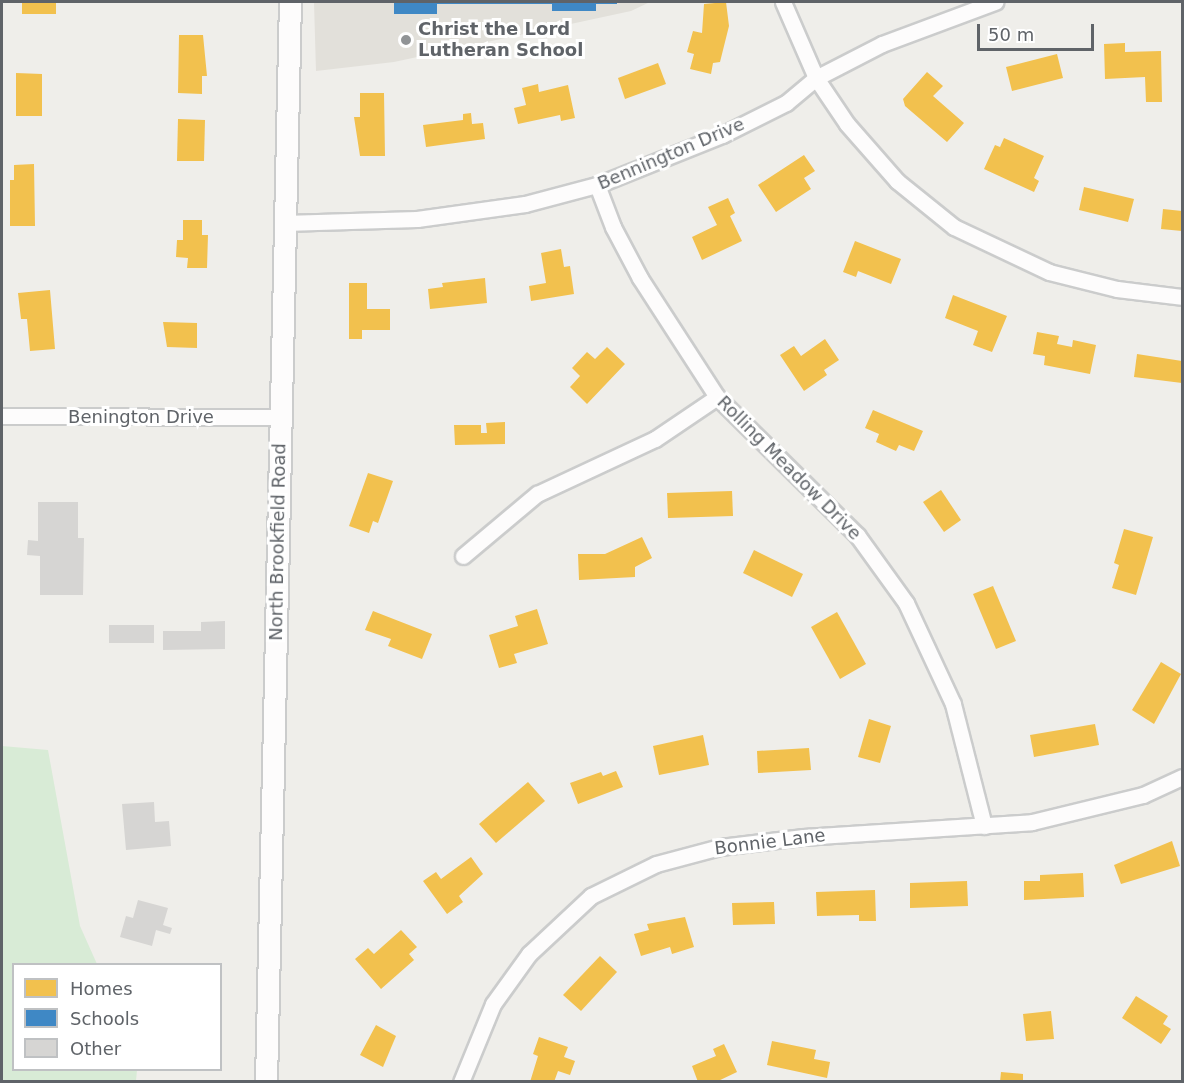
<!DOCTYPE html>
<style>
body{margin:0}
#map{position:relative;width:1184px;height:1083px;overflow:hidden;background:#efeeea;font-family:"DejaVu Sans",sans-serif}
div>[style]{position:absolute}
.education>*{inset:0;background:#e2e0da}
.green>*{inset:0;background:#d8ebd6}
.homes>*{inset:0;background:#f2c14e}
.schools>*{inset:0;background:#3f88c5}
.building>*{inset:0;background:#d6d5d3}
.roads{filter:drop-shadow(2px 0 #cbcccc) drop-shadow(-2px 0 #cbcccc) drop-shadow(0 2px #cbcccc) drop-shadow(0 -2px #cbcccc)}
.street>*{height:15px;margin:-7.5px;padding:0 7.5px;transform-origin:7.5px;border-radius:7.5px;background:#fdfcfc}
.secondary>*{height:21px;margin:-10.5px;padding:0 10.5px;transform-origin:10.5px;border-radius:10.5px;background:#fdfcfc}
.dots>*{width:16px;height:16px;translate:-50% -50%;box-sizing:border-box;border:3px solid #fff;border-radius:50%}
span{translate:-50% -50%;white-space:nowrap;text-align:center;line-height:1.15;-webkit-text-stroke:6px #fff;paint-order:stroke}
.poi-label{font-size:18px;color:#5f6368;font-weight:700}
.left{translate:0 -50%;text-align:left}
.street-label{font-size:18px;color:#5f6368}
.frame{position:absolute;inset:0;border:3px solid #5f6368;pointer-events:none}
.legend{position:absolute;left:12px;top:963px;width:210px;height:108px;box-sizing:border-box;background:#fff;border:2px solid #bfc1c3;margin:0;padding:8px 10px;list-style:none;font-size:18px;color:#5f6368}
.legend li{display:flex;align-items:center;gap:12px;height:30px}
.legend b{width:30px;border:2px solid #bfc1c3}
.scale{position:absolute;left:977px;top:24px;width:117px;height:27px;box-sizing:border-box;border:3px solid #5f6368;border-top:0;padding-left:8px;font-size:18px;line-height:21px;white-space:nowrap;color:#5f6368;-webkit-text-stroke:4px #fff;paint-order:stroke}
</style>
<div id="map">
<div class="education">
<div style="clip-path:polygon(314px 2px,650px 2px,631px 11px,394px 62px,316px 71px)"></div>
</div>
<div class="green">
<div style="clip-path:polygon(2px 746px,48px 750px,80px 926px,97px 964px,14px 964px,14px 1070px,137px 1070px,136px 1081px,2px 1081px)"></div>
</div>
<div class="homes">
<div style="clip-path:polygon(22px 2px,56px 2px,56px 14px,22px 14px)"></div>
<div style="clip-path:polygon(726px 2px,729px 26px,720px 62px,713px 63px,711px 74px,690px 69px,694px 54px,687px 52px,693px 31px,702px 33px,704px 4px)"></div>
<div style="clip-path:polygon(179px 35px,203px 35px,207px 76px,202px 76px,202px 94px,178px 93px)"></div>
<div style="clip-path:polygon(1125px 43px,1125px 52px,1161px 51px,1162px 102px,1146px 102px,1145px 77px,1105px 79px,1104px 44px)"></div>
<div style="clip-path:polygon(1057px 54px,1063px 78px,1012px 91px,1006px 67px)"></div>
<div style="clip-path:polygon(658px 63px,666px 84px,625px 99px,618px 78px)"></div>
<div style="clip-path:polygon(927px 72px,943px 86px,933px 96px,964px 123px,947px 142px,905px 106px,903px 99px)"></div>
<div style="clip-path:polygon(16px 73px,42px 74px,42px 116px,16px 116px)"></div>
<div style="clip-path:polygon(538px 84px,539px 92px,568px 85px,575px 118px,561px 121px,560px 115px,518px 124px,514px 108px,526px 105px,522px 88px)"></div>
<div style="clip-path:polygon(360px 93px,384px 93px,385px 156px,360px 156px,354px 117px,360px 117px)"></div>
<div style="clip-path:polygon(471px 113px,472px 124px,483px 123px,485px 139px,426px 147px,423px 125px,463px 120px,463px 114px)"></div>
<div style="clip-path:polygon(178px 119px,205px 120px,204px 161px,177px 161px)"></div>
<div style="clip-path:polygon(1004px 138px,1044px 156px,1034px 178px,1039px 181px,1034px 192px,984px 169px,995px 145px,1000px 147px)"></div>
<div style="clip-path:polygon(804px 155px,815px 171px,804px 178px,811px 189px,776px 212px,758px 185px)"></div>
<div style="clip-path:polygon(34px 164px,35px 226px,10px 226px,10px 180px,14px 180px,14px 165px)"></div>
<div style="clip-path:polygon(1084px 187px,1134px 199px,1128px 222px,1079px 210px)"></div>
<div style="clip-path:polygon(728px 198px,735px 213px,730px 216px,742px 241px,702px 260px,692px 237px,717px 225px,708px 207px)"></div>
<div style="clip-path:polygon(1163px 209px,1182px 211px,1182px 231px,1161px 229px)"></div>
<div style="clip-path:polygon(183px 220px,202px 220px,202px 235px,208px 235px,207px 268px,187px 268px,188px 258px,176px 257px,177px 240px,183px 240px)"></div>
<div style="clip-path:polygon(855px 241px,901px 259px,891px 284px,858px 271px,856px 277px,843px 272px)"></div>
<div style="clip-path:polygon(561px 249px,564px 267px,570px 266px,574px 294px,531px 301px,529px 286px,546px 283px,541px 253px)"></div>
<div style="clip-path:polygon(485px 278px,487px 303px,430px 309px,428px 289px,443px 287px,442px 283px)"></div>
<div style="clip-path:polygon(349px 283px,367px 283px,367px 309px,390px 309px,390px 330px,362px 330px,362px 339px,349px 339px)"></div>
<div style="clip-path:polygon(50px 290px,55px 349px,30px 351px,27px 319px,21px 319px,18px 293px)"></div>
<div style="clip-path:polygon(953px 295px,1007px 316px,992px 352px,973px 345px,978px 331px,945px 318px)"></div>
<div style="clip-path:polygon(163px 322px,197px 323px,197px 348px,167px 347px)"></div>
<div style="clip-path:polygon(1037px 332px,1059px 336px,1057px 344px,1072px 347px,1073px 340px,1096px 345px,1090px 374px,1044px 365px,1045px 356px,1033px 354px)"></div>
<div style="clip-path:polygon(825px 339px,839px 360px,824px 370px,827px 375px,804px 391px,780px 355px,794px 346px,801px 356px)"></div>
<div style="clip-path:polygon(607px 347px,625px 364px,587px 404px,570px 387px,580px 376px,572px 368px,587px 352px,595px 359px)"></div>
<div style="clip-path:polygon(1137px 354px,1182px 361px,1182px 383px,1134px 377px)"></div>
<div style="clip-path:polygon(873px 410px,923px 431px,914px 451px,899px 445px,896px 451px,876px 442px,879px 434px,865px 428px)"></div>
<div style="clip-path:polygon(505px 422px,505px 444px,455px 445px,454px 425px,481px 425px,481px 433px,487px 433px,486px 423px)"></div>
<div style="clip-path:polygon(368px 473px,393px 481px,378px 523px,373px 521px,369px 533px,349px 526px)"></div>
<div style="clip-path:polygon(941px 490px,961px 520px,944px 532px,923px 502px)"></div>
<div style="clip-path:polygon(732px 491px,733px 516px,668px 518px,667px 493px)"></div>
<div style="clip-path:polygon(1124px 529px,1153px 537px,1136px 595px,1112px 588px,1119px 565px,1114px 563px)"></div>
<div style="clip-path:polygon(642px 537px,652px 558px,635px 567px,635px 577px,579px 580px,578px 554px,605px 554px)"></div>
<div style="clip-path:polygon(754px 550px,803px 574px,792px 597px,743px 573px)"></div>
<div style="clip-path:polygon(993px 586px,1016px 641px,996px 649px,973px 594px)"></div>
<div style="clip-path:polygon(537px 609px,548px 644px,514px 654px,517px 663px,499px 668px,489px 635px,518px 626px,515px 616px)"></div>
<div style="clip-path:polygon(373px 611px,432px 634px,422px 659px,388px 646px,391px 639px,365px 630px)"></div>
<div style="clip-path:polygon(837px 612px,866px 664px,840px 679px,811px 627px)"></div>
<div style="clip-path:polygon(1161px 662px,1181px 674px,1154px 724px,1132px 710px)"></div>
<div style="clip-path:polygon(869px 719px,891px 726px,880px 763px,858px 757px)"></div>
<div style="clip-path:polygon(1095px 724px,1099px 745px,1034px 757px,1030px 735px)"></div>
<div style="clip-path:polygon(703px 735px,709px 765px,659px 775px,653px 746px)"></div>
<div style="clip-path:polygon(809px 748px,811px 770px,758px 773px,757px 751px)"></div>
<div style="clip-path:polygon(616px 771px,623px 787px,578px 804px,570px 783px,601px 772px,603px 776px)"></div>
<div style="clip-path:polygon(528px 782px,545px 801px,496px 843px,479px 824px)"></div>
<div style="clip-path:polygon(1172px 841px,1180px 866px,1121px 884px,1114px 865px)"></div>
<div style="clip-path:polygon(471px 857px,483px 874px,459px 896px,463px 902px,447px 914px,423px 881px,436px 872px,441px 879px)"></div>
<div style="clip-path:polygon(1083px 873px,1084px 897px,1024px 900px,1024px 881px,1040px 881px,1040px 875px)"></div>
<div style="clip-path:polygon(967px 881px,968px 906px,910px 908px,910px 883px)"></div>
<div style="clip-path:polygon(875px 890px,876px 921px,859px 921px,859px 915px,817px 916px,816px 892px)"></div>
<div style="clip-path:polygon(774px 902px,775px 924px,733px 925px,732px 903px)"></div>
<div style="clip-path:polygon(685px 917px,694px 947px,672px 954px,670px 947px,641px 956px,634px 934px,649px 930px,647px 924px)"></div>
<div style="clip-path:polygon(401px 930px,417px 947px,409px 954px,414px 960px,381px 989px,355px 959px,368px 948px,374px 954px)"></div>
<div style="clip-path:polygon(600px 956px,617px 972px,581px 1011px,563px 995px)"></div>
<div style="clip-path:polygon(1136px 996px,1168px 1016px,1163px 1024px,1171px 1029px,1161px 1044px,1122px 1018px)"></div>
<div style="clip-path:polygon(1051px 1011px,1054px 1039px,1026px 1041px,1023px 1014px)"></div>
<div style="clip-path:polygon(376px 1025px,396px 1036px,383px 1067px,360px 1055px)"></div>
<div style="clip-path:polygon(539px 1037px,568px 1047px,564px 1057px,575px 1061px,570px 1075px,558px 1071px,554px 1082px,530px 1082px,538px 1056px,533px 1054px)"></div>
<div style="clip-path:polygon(772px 1041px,816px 1050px,814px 1059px,830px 1062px,827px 1078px,767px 1065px)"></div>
<div style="clip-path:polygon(724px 1044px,737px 1072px,716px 1082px,698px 1082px,692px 1066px,716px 1056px,713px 1049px)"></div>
<div style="clip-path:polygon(1001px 1072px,1023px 1074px,1023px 1082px,1000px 1082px)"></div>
</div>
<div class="schools">
<div style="clip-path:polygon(394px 2px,617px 2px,617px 4px,596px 4px,596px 11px,552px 11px,552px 4px,437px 4px,437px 14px,394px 14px)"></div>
</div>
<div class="building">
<div style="clip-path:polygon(38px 502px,78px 502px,78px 538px,84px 538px,83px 595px,40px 595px,40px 556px,27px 555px,28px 540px,38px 541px)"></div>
<div style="clip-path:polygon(225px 621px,225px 649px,163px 650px,163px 631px,201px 631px,201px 622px)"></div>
<div style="clip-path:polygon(109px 625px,154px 625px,154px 643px,109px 643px)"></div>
<div style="clip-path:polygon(154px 802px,155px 822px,169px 821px,171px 846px,126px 850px,122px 804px)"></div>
<div style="clip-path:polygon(138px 900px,168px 908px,163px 925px,172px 928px,170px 934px,156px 930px,152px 946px,120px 937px,126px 916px,133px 918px)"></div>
</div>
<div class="roads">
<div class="street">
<div style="left:783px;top:2px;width:83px;rotate:66.5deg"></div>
<div style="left:816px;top:78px;width:55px;rotate:56deg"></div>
<div style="left:847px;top:124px;width:76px;rotate:48.7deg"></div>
<div style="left:897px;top:181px;width:73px;rotate:38.9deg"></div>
<div style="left:954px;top:227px;width:105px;rotate:25.3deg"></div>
<div style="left:1049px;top:272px;width:70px;rotate:14deg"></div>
<div style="left:1117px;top:289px;width:65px;rotate:7deg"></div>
<div style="left:597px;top:185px;width:45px;rotate:69.1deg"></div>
<div style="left:613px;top:227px;width:58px;rotate:62.1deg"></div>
<div style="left:640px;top:278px;width:142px;rotate:57.1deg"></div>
<div style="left:717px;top:397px;width:197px;rotate:44.6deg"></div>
<div style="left:857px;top:535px;width:84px;rotate:54.2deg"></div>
<div style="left:906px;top:603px;width:111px;rotate:65deg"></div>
<div style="left:953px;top:704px;width:126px;rotate:75.7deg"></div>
<div style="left:284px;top:223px;width:133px;rotate:-1.7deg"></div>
<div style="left:417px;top:219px;width:109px;rotate:-7.9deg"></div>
<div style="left:525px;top:204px;width:74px;rotate:-14.8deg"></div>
<div style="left:597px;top:185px;width:135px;rotate:-21.8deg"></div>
<div style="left:722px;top:135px;width:72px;rotate:-26.6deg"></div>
<div style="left:786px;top:103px;width:39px;rotate:-40deg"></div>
<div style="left:816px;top:78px;width:74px;rotate:-27.3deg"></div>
<div style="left:882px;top:44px;width:121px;rotate:-20.4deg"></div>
<div style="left:2px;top:416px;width:279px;rotate:0.2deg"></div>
<div style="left:463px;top:556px;width:97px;rotate:-40deg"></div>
<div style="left:537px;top:494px;width:130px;rotate:-25deg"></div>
<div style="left:655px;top:439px;width:75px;rotate:-34.1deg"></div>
<div style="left:461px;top:1082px;width:84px;rotate:-67.7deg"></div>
<div style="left:493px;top:1004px;width:62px;rotate:-54.2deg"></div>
<div style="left:529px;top:954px;width:85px;rotate:-43.1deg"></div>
<div style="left:591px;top:896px;width:72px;rotate:-26.2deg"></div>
<div style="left:656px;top:864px;width:66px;rotate:-14.9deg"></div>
<div style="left:720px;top:847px;width:84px;rotate:-6.9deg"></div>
<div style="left:803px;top:837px;width:229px;rotate:-3.7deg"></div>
<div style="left:1032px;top:822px;width:114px;rotate:-13.7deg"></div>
<div style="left:1143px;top:795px;width:43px;rotate:-24.8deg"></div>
</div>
<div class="secondary">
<div style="left:266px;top:1082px;width:1080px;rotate:-88.73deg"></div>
</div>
</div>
<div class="dots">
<div style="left:406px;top:40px;background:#919496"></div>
</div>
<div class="poi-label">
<span class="left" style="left:418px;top:40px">Christ the Lord<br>Lutheran School</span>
</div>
<div class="street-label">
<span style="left:671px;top:154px;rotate:-23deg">Bennington Drive</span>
<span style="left:141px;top:417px">Benington Drive</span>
<span style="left:789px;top:468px;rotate:45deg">Rolling Meadow Drive</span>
<span style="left:278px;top:542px;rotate:-89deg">North Brookfield Road</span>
<span style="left:770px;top:842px;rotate:-7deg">Bonnie Lane</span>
</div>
<div class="frame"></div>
<ul class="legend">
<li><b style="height:16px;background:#f2c14e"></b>Homes</li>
<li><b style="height:16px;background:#3f88c5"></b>Schools</li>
<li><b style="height:16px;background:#d6d5d3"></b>Other</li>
</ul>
<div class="scale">50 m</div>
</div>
